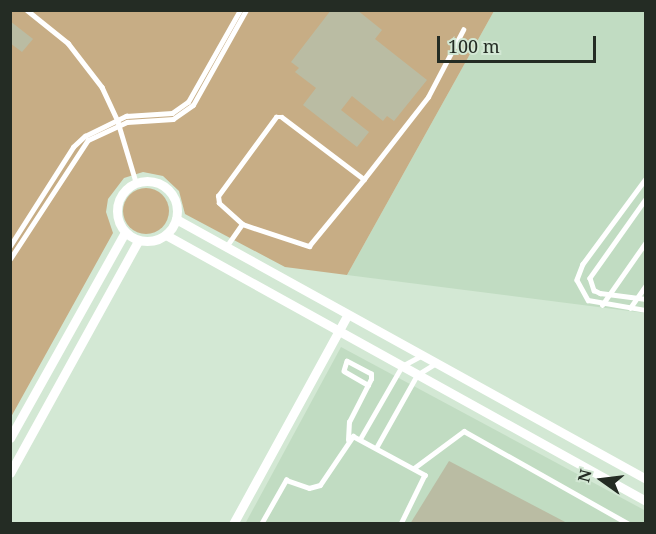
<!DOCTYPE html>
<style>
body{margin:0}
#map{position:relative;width:656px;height:534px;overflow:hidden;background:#d3e8d4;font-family:"Noto Serif",serif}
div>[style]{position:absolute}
.built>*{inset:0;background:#c1dcc2}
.green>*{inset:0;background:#c7ad85}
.round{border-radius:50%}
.building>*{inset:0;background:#babca3}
.lane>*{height:4.5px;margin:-2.25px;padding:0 2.25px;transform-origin:2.25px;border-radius:2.25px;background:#fff}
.street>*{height:9px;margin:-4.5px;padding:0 4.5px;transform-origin:4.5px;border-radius:4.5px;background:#fff}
.street>.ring{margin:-4.5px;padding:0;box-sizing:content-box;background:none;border:9px solid #fff;border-radius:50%}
span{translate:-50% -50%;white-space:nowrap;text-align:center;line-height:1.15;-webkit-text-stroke:4.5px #d3e8d4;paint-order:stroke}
.frame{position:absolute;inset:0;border:12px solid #242c24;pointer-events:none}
.north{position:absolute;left:572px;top:450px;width:60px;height:60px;-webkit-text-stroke:4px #d3e8d4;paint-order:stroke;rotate:284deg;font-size:16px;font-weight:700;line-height:24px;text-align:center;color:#242c24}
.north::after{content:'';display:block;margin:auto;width:21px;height:27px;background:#242c24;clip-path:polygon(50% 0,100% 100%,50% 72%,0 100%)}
.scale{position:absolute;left:437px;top:36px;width:159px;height:27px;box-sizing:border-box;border:3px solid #242c24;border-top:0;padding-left:8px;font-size:18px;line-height:21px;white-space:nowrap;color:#242c24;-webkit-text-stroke:4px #d3e8d4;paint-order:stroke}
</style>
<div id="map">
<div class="built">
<div style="clip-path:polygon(494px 11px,645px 11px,645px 313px,347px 275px)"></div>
<div style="clip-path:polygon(341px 347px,646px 511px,645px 524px,245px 524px)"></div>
</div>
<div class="green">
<div style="clip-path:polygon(11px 11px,494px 11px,347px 275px,285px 267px,185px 214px,179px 191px,163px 176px,143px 172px,124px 178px,108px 199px,106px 212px,113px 233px,11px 417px)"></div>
<div class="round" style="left:123px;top:188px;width:46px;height:46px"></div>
</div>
<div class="building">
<div style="clip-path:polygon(331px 10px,357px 10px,382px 30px,375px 39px,427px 80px,394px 121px,387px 116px,383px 121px,352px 96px,341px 110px,369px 132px,357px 147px,303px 105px,316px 88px,295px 72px,299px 68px,291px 62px)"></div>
<div style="clip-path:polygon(10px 21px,33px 39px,22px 52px,10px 43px)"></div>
<div style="clip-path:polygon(449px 461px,569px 524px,410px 524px)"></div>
</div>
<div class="lane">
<div style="left:27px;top:10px;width:53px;rotate:38.8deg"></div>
<div style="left:68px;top:43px;width:56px;rotate:52.3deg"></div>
<div style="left:102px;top:87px;width:38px;rotate:65deg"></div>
<div style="left:118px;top:122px;width:63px;rotate:73.3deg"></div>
<div style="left:646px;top:179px;width:106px;rotate:126.5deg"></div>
<div style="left:583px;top:264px;width:17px;rotate:111deg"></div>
<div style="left:577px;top:280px;width:23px;rotate:61deg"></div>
<div style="left:588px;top:300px;width:59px;rotate:9.8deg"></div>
<div style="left:646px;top:199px;width:97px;rotate:125.3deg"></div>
<div style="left:590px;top:278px;width:13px;rotate:72deg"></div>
<div style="left:594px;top:290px;width:7px;rotate:27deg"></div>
<div style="left:600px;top:293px;width:46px;rotate:7.4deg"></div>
<div style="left:242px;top:224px;width:71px;rotate:18.2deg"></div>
<div style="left:309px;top:246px;width:87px;rotate:-50.6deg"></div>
<div style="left:10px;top:246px;width:117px;rotate:-57.5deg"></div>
<div style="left:73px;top:147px;width:16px;rotate:-43deg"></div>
<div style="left:85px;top:136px;width:46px;rotate:-26deg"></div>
<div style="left:126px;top:116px;width:46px;rotate:-3.7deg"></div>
<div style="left:172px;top:113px;width:19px;rotate:-35deg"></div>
<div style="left:188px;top:102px;width:106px;rotate:-60.5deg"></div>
<div style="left:226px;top:247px;width:28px;rotate:-55deg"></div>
<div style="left:242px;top:224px;width:31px;rotate:-138deg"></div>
<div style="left:219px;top:203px;width:7px;rotate:-98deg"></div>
<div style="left:218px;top:196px;width:98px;rotate:-53.7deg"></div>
<div style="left:276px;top:117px;width:6px"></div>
<div style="left:282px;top:117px;width:103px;rotate:37.1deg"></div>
<div style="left:364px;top:179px;width:104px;rotate:-52deg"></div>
<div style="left:428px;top:97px;width:76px;rotate:-62.4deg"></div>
<div style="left:10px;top:259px;width:142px;rotate:-56.8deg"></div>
<div style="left:88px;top:140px;width:43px;rotate:-24.8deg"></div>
<div style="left:127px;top:122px;width:46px;rotate:-3.7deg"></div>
<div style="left:173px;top:119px;width:24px;rotate:-35deg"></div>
<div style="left:193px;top:105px;width:109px;rotate:-60.8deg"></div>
<div style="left:602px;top:305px;width:77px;rotate:-55.1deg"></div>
<div style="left:630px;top:308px;width:28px;rotate:-55deg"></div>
<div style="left:360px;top:439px;width:84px;rotate:-60.1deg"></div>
<div style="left:402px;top:366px;width:19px;rotate:-28deg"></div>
<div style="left:348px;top:440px;width:18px;rotate:-87deg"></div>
<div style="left:349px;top:422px;width:48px;rotate:-62.9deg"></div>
<div style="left:371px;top:379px;width:5px;rotate:-90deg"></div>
<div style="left:371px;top:374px;width:27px;rotate:-152deg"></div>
<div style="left:347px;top:361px;width:10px;rotate:107deg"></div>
<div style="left:344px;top:371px;width:28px;rotate:30deg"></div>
<div style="left:376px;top:448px;width:84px;rotate:-60.7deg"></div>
<div style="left:417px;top:375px;width:19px;rotate:-32deg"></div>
<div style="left:414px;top:468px;width:62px;rotate:-36.5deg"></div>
<div style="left:464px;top:431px;width:189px;rotate:29.4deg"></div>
<div style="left:261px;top:524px;width:51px;rotate:-60.4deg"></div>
<div style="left:286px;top:480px;width:24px;rotate:19deg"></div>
<div style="left:309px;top:488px;width:11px;rotate:-15deg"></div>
<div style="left:320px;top:485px;width:59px;rotate:-56deg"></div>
<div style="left:353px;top:436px;width:82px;rotate:28.4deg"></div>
<div style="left:425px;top:475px;width:55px;rotate:116.1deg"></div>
</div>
<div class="street">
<div class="ring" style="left:117px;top:181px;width:51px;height:51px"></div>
<div style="left:176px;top:219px;width:537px;rotate:28.95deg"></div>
<div style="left:166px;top:235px;width:549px;rotate:28.99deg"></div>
<div style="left:10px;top:438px;width:236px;rotate:-60.8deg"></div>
<div style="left:10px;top:473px;width:265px;rotate:-61.1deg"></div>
<div style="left:233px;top:524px;width:237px;rotate:-61.3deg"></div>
</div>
<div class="frame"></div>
<div class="north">N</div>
<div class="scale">100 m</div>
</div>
